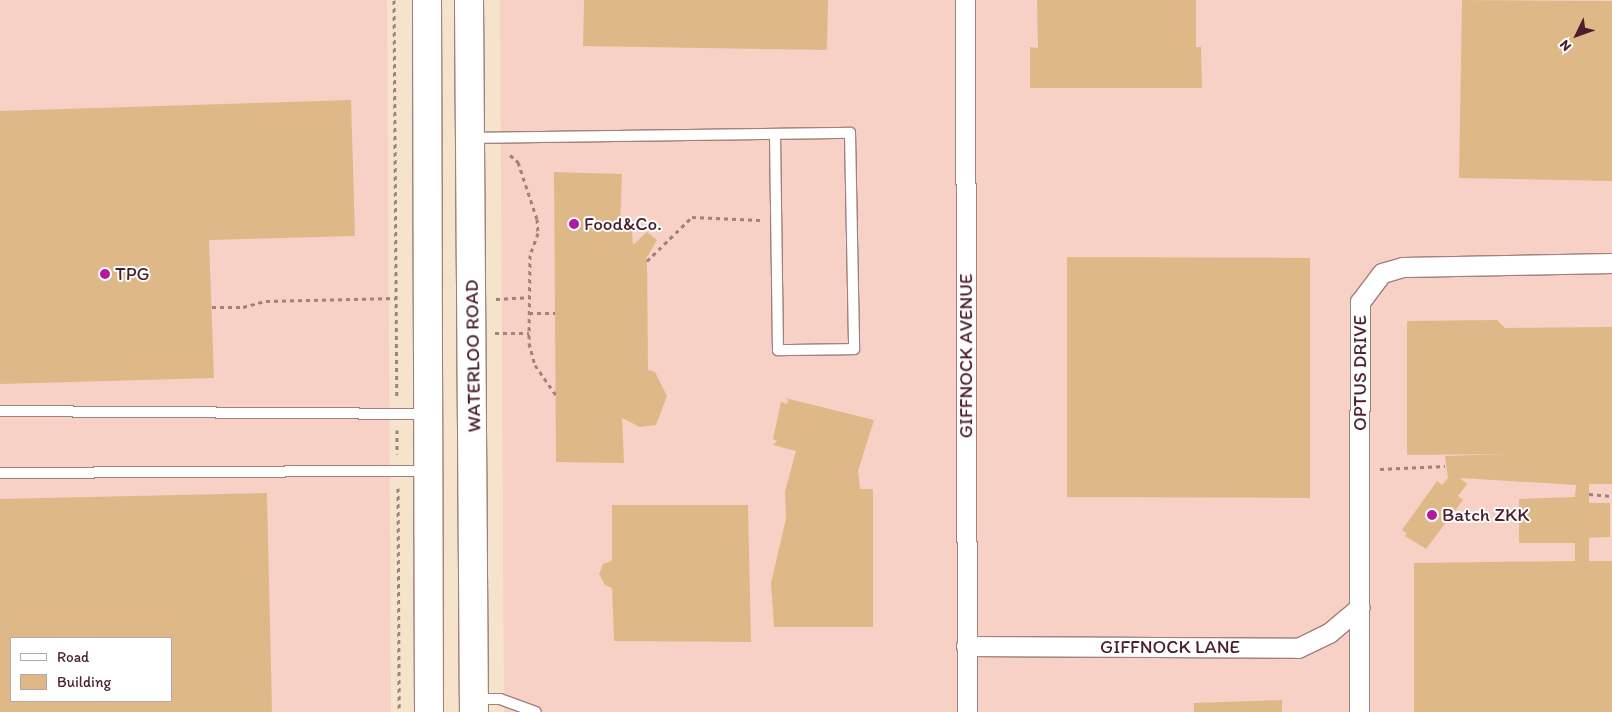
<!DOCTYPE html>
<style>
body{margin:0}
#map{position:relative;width:1612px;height:712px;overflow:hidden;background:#f6e3cc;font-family:Itim,sans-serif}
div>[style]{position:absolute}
.built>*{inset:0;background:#f7d1c6}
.building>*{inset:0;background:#dfb888}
.path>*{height:3px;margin-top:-1.5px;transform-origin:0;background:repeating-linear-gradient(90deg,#a0817c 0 4px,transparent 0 8px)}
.roads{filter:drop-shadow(1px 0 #a0817c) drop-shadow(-1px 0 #a0817c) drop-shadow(0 1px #a0817c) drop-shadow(0 -1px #a0817c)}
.lane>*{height:10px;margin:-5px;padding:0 5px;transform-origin:5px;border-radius:5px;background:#fff}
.street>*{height:19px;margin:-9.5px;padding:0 9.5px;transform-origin:9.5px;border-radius:9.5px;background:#fff}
.secondary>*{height:28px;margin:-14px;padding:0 14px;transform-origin:14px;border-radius:14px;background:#fff}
.dots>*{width:14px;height:14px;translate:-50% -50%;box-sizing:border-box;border:2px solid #fff;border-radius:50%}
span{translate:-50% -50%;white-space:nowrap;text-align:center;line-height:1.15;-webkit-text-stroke:4px #fff;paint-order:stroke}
.poi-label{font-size:19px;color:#4a1f2b}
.left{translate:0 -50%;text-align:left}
.street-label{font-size:19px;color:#4a1f2b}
.legend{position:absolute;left:10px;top:637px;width:162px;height:65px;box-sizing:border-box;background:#fff;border:1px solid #b7a5aa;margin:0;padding:6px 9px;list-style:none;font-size:15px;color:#4a1f2b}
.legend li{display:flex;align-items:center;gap:10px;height:25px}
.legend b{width:25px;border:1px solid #b7a5aa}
.north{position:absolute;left:1552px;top:10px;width:50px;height:50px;-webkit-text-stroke:4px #fff;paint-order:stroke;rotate:228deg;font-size:14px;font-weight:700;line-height:20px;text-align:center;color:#4a1f2b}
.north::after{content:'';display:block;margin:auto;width:18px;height:22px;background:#4a1f2b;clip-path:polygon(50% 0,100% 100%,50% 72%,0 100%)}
</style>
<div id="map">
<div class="built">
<div style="clip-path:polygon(evenodd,0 0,387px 0,391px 712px,0 712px,0 0,11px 638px,171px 638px,171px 701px,11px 701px,11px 638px)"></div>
<div style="clip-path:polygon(500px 0,1612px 0,1612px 712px,504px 712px)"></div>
</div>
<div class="building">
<div style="clip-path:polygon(584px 0,828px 0,827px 50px,583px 46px)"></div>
<div style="clip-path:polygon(1037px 0,1196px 0,1196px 47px,1201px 47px,1202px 88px,1030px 88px,1030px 47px,1038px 48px)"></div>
<div style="clip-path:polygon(1462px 0,1612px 1px,1612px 181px,1459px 178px)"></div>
<div style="clip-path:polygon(351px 100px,355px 236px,209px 240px,214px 378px,0 384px,0 111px)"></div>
<div style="clip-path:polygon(554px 172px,622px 174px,620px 226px,632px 231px,633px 245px,647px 232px,657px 240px,647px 257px,648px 370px,655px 372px,667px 396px,656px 425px,640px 427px,622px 418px,624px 463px,556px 462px)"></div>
<div style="clip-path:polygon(1067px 257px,1310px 258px,1310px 498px,1067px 497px)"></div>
<div style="clip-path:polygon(1497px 320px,1505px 328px,1612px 327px,1612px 484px,1589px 484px,1589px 503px,1610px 503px,1610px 537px,1589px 538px,1589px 561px,1612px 561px,1612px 712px,1414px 712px,1414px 563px,1575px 561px,1575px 543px,1519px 543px,1519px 499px,1575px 497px,1576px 485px,1460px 478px,1467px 484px,1458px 496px,1463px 500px,1426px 549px,1405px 536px,1407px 533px,1402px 530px,1437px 481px,1442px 485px,1448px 478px,1445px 456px,1506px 454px,1407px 455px,1407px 321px)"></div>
<div style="clip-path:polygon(785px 398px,874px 420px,858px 471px,860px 489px,873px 489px,873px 627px,774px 627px,771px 583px,786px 519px,785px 491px,796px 451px,773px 445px,777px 441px,773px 439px,781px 402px,787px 404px,788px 400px)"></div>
<div style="clip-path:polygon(evenodd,267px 493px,272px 712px,0 712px,0 499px,267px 493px,11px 638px,171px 638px,171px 701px,11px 701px,11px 638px)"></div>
<div style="clip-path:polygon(612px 505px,748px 505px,751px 642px,614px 641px,612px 588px,605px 585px,599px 574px,603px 564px,612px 561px)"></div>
<div style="clip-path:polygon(1282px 700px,1282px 712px,1194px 712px,1194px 703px)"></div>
</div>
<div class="path">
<div style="left:394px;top:0;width:396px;rotate:89.6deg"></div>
<div style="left:510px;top:155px;width:11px;rotate:41deg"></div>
<div style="left:518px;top:162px;width:60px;rotate:71.6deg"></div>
<div style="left:537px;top:219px;width:14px;rotate:86deg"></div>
<div style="left:538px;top:233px;width:23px;rotate:110deg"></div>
<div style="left:530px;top:255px;width:88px;rotate:90.7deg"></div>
<div style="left:529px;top:343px;width:23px;rotate:75deg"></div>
<div style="left:535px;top:365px;width:37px;rotate:55deg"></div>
<div style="left:647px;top:261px;width:63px;rotate:-44.4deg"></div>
<div style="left:692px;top:217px;width:68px;rotate:2.5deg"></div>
<div style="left:496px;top:299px;width:34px;rotate:-3deg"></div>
<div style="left:212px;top:307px;width:31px"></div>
<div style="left:243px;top:307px;width:24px;rotate:-15deg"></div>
<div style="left:266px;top:301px;width:130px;rotate:-1.3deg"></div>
<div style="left:529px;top:313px;width:26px"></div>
<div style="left:495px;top:333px;width:34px"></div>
<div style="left:397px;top:430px;width:24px;rotate:90deg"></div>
<div style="left:1380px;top:469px;width:65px;rotate:-2.6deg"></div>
<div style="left:398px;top:488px;width:224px;rotate:89.7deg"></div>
<div style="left:1589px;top:494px;width:23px;rotate:5deg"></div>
</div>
<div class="roads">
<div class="lane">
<div style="left:472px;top:138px;width:378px;rotate:-0.8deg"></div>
<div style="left:850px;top:133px;width:216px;rotate:88.9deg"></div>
<div style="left:854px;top:349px;width:76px;rotate:179.2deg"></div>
<div style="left:778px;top:350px;width:216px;rotate:-90.8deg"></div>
<div style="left:0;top:411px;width:426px;rotate:0.4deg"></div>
<div style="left:0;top:473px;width:426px;rotate:-0.3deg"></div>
<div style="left:475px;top:699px;width:25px"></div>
<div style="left:500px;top:699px;width:38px;rotate:20deg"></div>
</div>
<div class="street">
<div style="left:965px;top:0;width:712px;rotate:89.84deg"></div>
<div style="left:966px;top:646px;width:332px;rotate:0.3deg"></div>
<div style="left:1298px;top:648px;width:34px;rotate:-26deg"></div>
<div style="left:1329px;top:633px;width:40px;rotate:-40deg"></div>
<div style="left:1359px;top:712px;width:410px;rotate:-89.9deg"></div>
<div style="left:1360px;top:302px;width:36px;rotate:-53deg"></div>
<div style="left:1382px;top:273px;width:22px;rotate:-16deg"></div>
<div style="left:1403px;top:267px;width:209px;rotate:-1.1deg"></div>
</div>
<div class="secondary">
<div style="left:427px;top:0;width:712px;rotate:89.84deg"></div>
<div style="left:469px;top:0;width:712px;rotate:89.6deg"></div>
</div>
</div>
<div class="dots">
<div style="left:574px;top:224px;background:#b5179e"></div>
<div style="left:105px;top:274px;background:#b5179e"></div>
<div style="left:1432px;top:515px;background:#b5179e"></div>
</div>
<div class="poi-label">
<span class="left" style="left:584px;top:224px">Food&amp;Co.</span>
<span class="left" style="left:115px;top:274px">TPG</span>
<span class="left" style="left:1442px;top:515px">Batch ZKK</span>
</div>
<div class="street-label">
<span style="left:473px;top:356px;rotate:-91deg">WATERLOO ROAD</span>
<span style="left:966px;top:356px;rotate:-90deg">GIFFNOCK AVENUE</span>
<span style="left:1360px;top:373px;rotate:-90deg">OPTUS DRIVE</span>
<span style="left:1170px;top:647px">GIFFNOCK LANE</span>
</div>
<ul class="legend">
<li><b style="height:6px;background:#fff"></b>Road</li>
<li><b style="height:14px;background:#dfb888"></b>Building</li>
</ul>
<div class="north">N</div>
</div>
